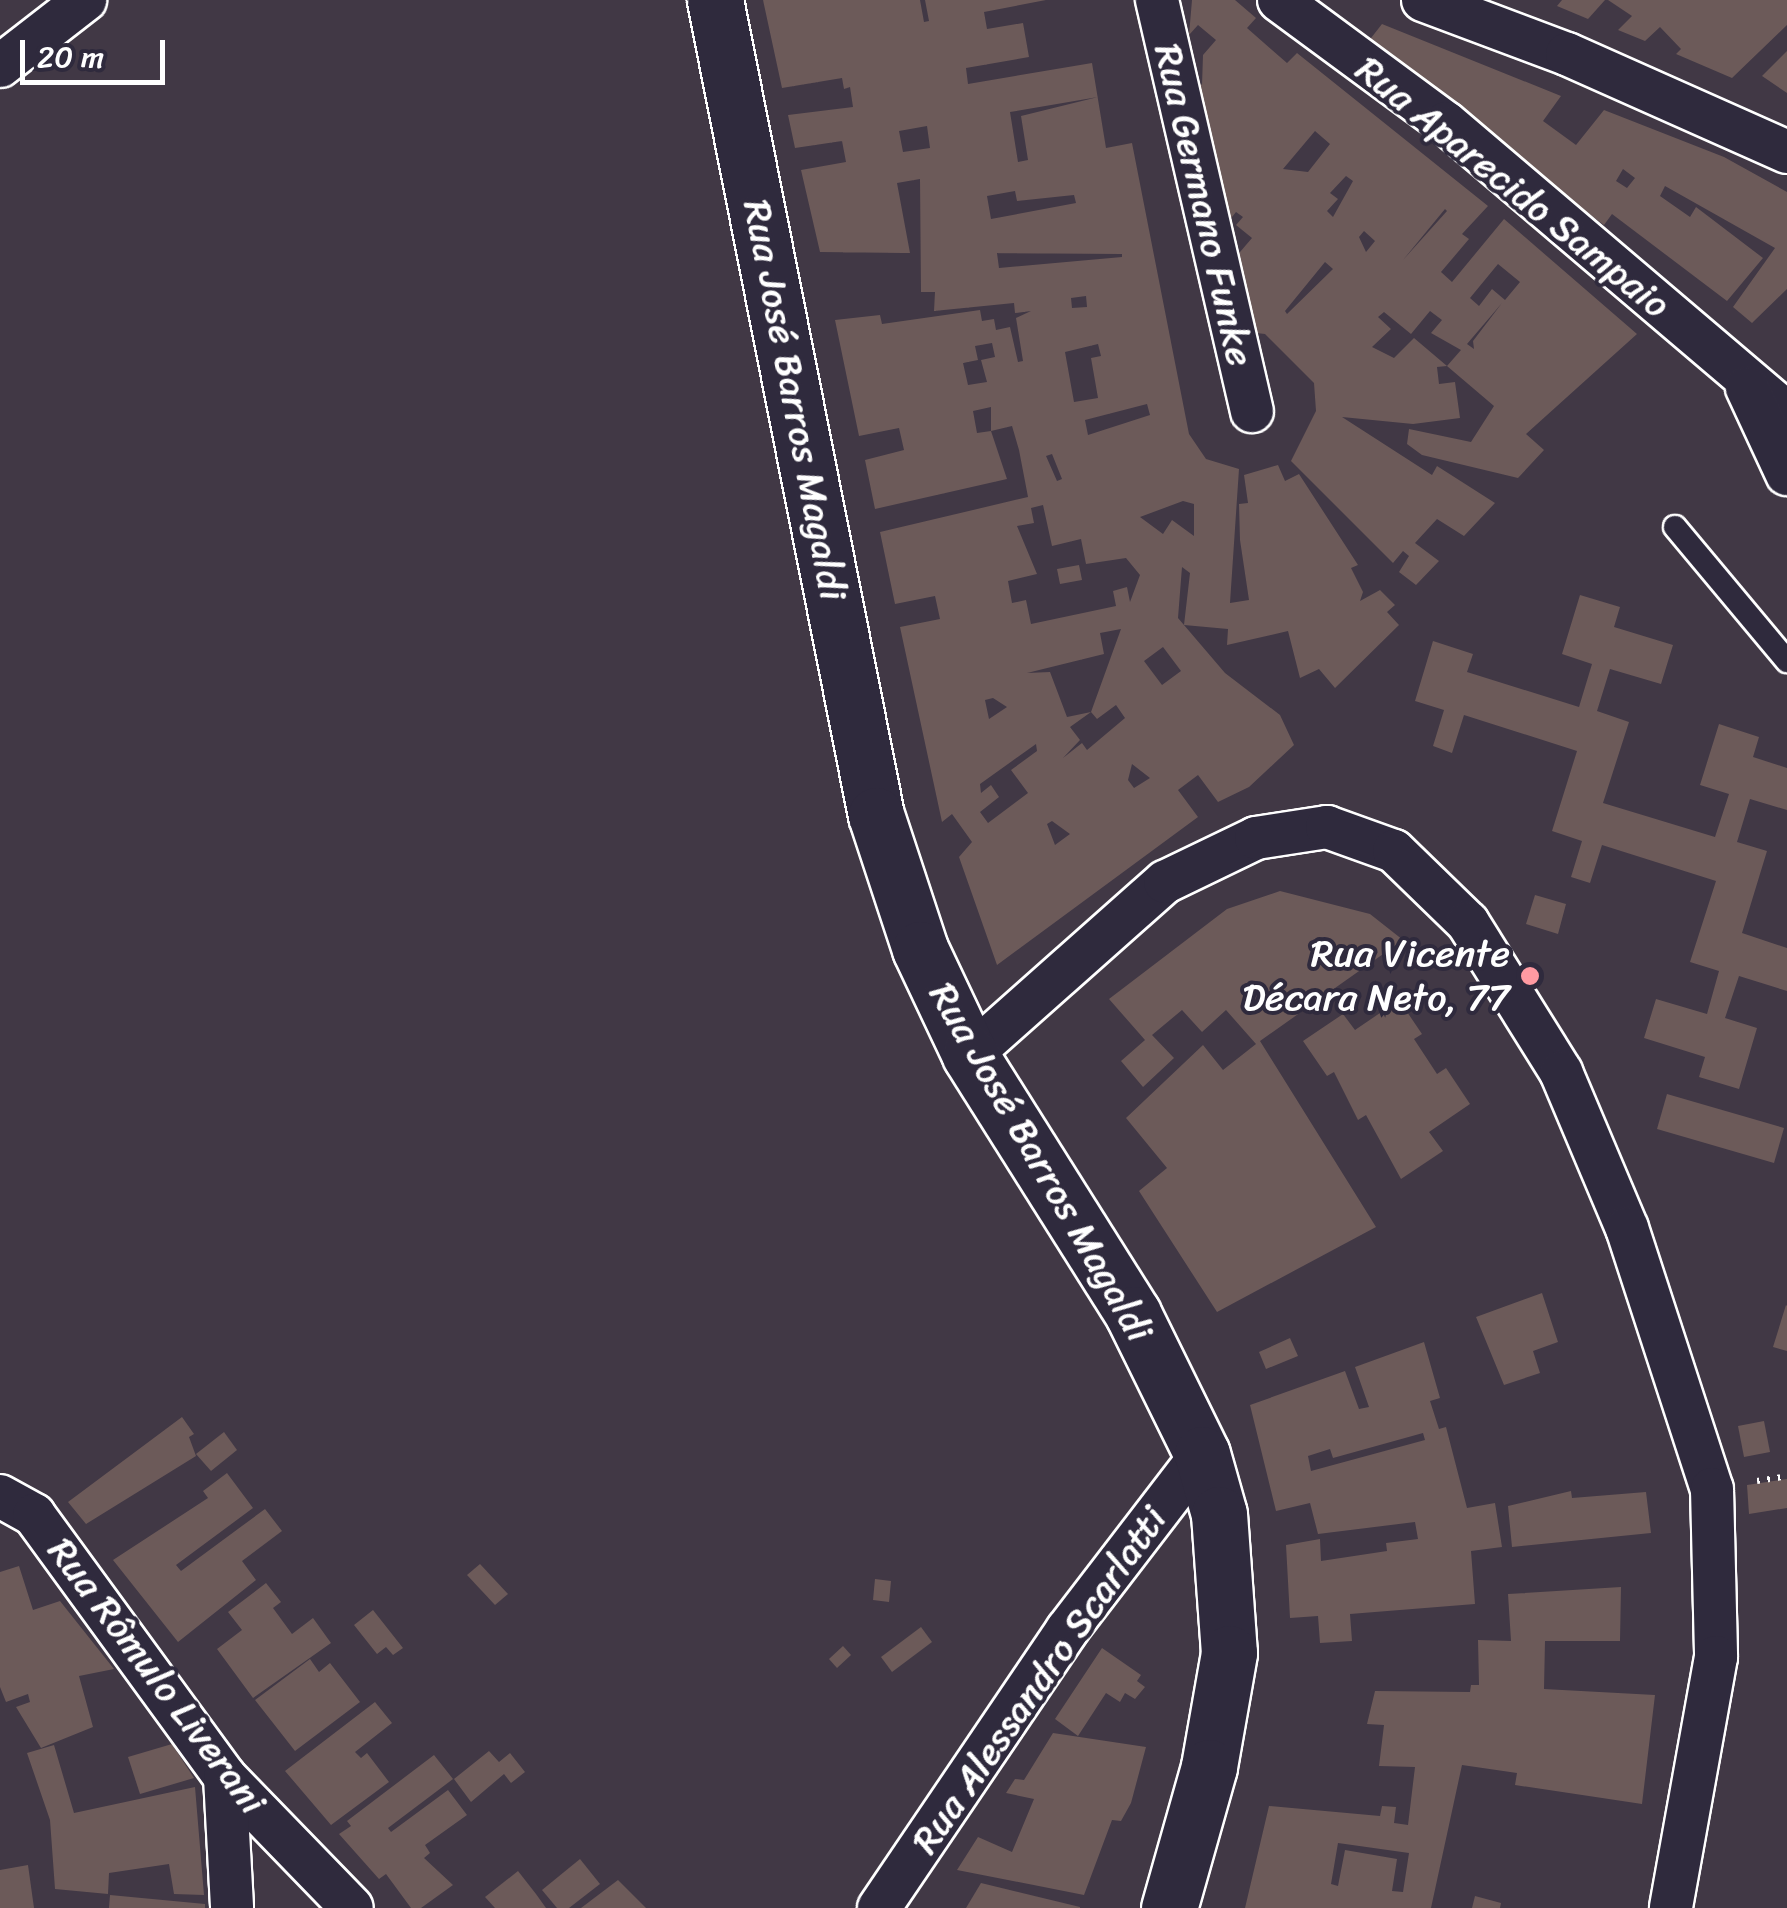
<!DOCTYPE html>
<meta charset="utf-8">
<style>
body{margin:0}
#map{position:relative;width:1787px;height:1908px;overflow:hidden;background:#413845;font-family:Sriracha,sans-serif}
div>[style]{position:absolute}
.building>*{inset:0;background:#6c5a59}
.path>*{height:6px;margin-top:-3px;transform-origin:0;background:repeating-linear-gradient(90deg,#fff 0 2.5px,transparent 0 10.5px)}
.roads{filter:drop-shadow(2px 0 #fff) drop-shadow(-2px 0 #fff) drop-shadow(0 2px #fff) drop-shadow(0 -2px #fff)}
.service>*{height:22px;margin:-11px;padding:0 11px;transform-origin:11px;border-radius:11px;background:#2f2a3d}
.minor>*{height:42px;margin:-21px;padding:0 21px;transform-origin:21px;border-radius:21px;background:#2f2a3d}
.secondary>*{height:55px;margin:-27.5px;padding:0 27.5px;transform-origin:27.5px;border-radius:27.5px;background:#2f2a3d}
.dots>*{width:28px;height:28px;translate:-50% -50%;box-sizing:border-box;border:5px solid #2f2a3d;border-radius:50%}
span{translate:-50% -50%;white-space:nowrap;text-align:center;line-height:1.15;-webkit-text-stroke:8px #2f2a3d;paint-order:stroke}
.street-label{font-size:38px;color:#fff}
.poi-label{font-size:38px;color:#fff}
.right{translate:-100% -50%;text-align:right}
.scale{position:absolute;left:20px;top:40px;width:145px;height:45px;box-sizing:border-box;border:5px solid #fff;border-top:0;padding-left:12px;font-size:30px;line-height:35px;white-space:nowrap;color:#fff;-webkit-text-stroke:8px #2f2a3d;paint-order:stroke}
</style>
<div id="map">
<div class="building">
<div style="clip-path:polygon(evenodd,763px 0,920px 0,924px 22px,929px 21px,925px 0,1046px 0,984px 12px,987px 29px,1023px 23px,1029px 57px,966px 68px,968px 84px,1092px 63px,1106px 148px,1132px 143px,1189px 434px,1206px 459px,1239px 469px,1230px 603px,1249px 600px,1240px 540px,1239px 504px,1248px 503px,1244px 475px,1278px 465px,1285px 481px,1299px 474px,1358px 565px,1351px 568px,1363px 592px,1360px 601px,1380px 590px,1395px 605px,1387px 612px,1399px 625px,1335px 688px,1319px 669px,1300px 678px,1288px 631px,1227px 645px,1228px 629px,1184px 625px,1190px 573px,1182px 567px,1178px 618px,1225px 673px,1280px 715px,1294px 745px,1249px 787px,1218px 802px,1198px 775px,1178px 790px,1198px 817px,997px 965px,959px 857px,972px 842px,952px 814px,942px 822px,900px 627px,940px 619px,935px 596px,895px 604px,880px 532px,1028px 497px,1019px 450px,1012px 426px,991px 431px,1007px 479px,875px 509px,865px 460px,904px 450px,899px 428px,859px 436px,835px 320px,880px 315px,882px 324px,980px 310px,982px 321px,994px 319px,996px 330px,1010px 327px,1018px 362px,1023px 361px,1016px 318px,1031px 311px,1015px 313px,1014px 303px,934px 311px,935px 292px,921px 292px,920px 179px,897px 183px,910px 253px,820px 252px,801px 170px,846px 162px,842px 141px,795px 148px,788px 115px,853px 107px,850px 87px,844px 89px,842px 78px,782px 88px,763px 0,1098px 97px,1021px 116px,1028px 160px,1018px 162px,1010px 112px,1098px 97px,763px 0,927px 126px,930px 148px,903px 152px,899px 131px,927px 126px,763px 0,1015px 191px,1017px 201px,1074px 195px,1076px 203px,991px 219px,987px 196px,1015px 191px,763px 0,997px 253px,1122px 254px,1122px 257px,999px 268px,997px 253px,763px 0,1086px 296px,1087px 307px,1072px 308px,1071px 298px,1086px 296px,763px 0,992px 343px,995px 357px,981px 360px,987px 382px,968px 385px,963px 363px,978px 360px,975px 346px,992px 343px,763px 0,1098px 344px,1101px 356px,1091px 358px,1098px 398px,1074px 402px,1065px 352px,1098px 344px,763px 0,1147px 404px,1150px 415px,1088px 435px,1085px 420px,1147px 404px,763px 0,991px 407px,991px 431px,977px 433px,973px 411px,991px 407px,763px 0,1052px 454px,1062px 479px,1057px 481px,1046px 456px,1052px 454px,763px 0,1183px 501px,1194px 504px,1194px 536px,1172px 520px,1163px 534px,1140px 517px,1183px 501px,763px 0,1043px 505px,1052px 546px,1081px 539px,1086px 564px,1126px 558px,1140px 575px,1130px 602px,1127px 587px,1113px 591px,1116px 606px,1031px 624px,1026px 600px,1012px 603px,1008px 581px,1037px 574px,1017px 526px,1034px 523px,1031px 508px,1043px 505px,763px 0,1121px 629px,1091px 712px,1097px 719px,1116px 705px,1125px 718px,1087px 750px,1082px 743px,1063px 758px,1080px 740px,1070px 727px,1091px 712px,1067px 717px,1050px 672px,1027px 673px,1104px 654px,1100px 633px,1121px 629px,763px 0,1163px 647px,1181px 671px,1162px 685px,1144px 661px,1163px 647px,763px 0,993px 698px,1007px 707px,989px 719px,985px 700px,993px 698px,763px 0,1036px 744px,1037px 751px,1011px 770px,1028px 793px,988px 823px,980px 812px,999px 797px,991px 785px,981px 793px,980px 784px,1036px 744px,763px 0,1132px 764px,1150px 778px,1134px 788px,1128px 780px,1132px 764px,763px 0,1052px 821px,1070px 834px,1055px 845px,1047px 824px,1052px 821px)"></div>
<div style="clip-path:polygon(evenodd,1192px 0,1235px 0,1256px 18px,1247px 28px,1287px 63px,1297px 53px,1488px 206px,1462px 234px,1469px 239px,1441px 272px,1452px 282px,1504px 219px,1637px 334px,1526px 434px,1544px 450px,1518px 478px,1422px 455px,1407px 444px,1409px 429px,1471px 442px,1494px 406px,1447px 366px,1461px 350px,1431px 333px,1442px 320px,1430px 311px,1411px 334px,1384px 312px,1378px 317px,1391px 329px,1372px 347px,1394px 358px,1414px 338px,1447px 366px,1437px 367px,1439px 384px,1455px 382px,1460px 418px,1413px 424px,1342px 417px,1432px 475px,1437px 466px,1495px 503px,1464px 536px,1437px 519px,1415px 543px,1439px 561px,1416px 585px,1399px 572px,1409px 556px,1403px 551px,1393px 563px,1291px 461px,1316px 411px,1314px 383px,1265px 334px,1239px 331px,1228px 266px,1252px 238px,1236px 225px,1243px 217px,1236px 212px,1220px 232px,1194px 78px,1202px 85px,1203px 55px,1216px 40px,1198px 25px,1189px 35px,1192px 0,1315px 131px,1330px 144px,1308px 172px,1283px 169px,1315px 131px,1192px 0,1346px 176px,1353px 181px,1333px 217px,1327px 211px,1338px 199px,1330px 193px,1346px 176px,1192px 0,1445px 209px,1447px 211px,1403px 260px,1445px 209px,1192px 0,1364px 231px,1375px 241px,1366px 252px,1359px 237px,1364px 231px,1192px 0,1325px 262px,1333px 269px,1287px 314px,1285px 311px,1325px 262px,1192px 0,1498px 264px,1520px 282px,1505px 300px,1492px 289px,1479px 306px,1470px 298px,1498px 264px,1192px 0,1502px 303px,1473px 341px,1474px 349px,1467px 344px,1502px 303px)"></div>
<div style="clip-path:polygon(1562px 0,1605px 0,1588px 19px,1557px 6px)"></div>
<div style="clip-path:polygon(1608px 0,1787px 0,1787px 25px,1732px 78px,1676px 54px,1681px 49px,1660px 27px,1645px 41px,1618px 30px,1632px 16px)"></div>
<div style="clip-path:polygon(evenodd,1382px 24px,1561px 96px,1543px 121px,1576px 145px,1604px 110px,1724px 157px,1787px 192px,1787px 289px,1752px 323px,1733px 307px,1775px 248px,1665px 186px,1660px 196px,1690px 217px,1696px 207px,1763px 258px,1727px 301px,1612px 214px,1604px 225px,1364px 47px,1382px 24px,1623px 169px,1635px 178px,1627px 188px,1616px 181px,1623px 169px)"></div>
<div style="clip-path:polygon(1787px 51px,1787px 93px,1762px 76px)"></div>
<div style="clip-path:polygon(1079px 565px,1082px 580px,1060px 584px,1057px 569px)"></div>
<div style="clip-path:polygon(1580px 595px,1620px 607px,1614px 627px,1673px 645px,1661px 684px,1610px 669px,1597px 711px,1629px 722px,1603px 803px,1715px 837px,1729px 794px,1700px 785px,1719px 724px,1759px 737px,1753px 757px,1787px 768px,1787px 810px,1750px 799px,1737px 842px,1767px 851px,1742px 933px,1787px 948px,1787px 991px,1739px 976px,1725px 1018px,1757px 1028px,1739px 1089px,1699px 1077px,1705px 1057px,1644px 1038px,1656px 999px,1707px 1014px,1719px 971px,1690px 962px,1716px 881px,1602px 845px,1590px 883px,1571px 877px,1582px 841px,1552px 831px,1577px 751px,1464px 715px,1452px 753px,1433px 746px,1444px 710px,1415px 701px,1433px 641px,1473px 654px,1467px 672px,1579px 707px,1592px 664px,1562px 654px)"></div>
<div style="clip-path:polygon(1280px 891px,1370px 914px,1403px 940px,1260px 1041px,1376px 1227px,1217px 1312px,1139px 1191px,1167px 1168px,1126px 1118px,1203px 1045px,1223px 1070px,1256px 1044px,1226px 1010px,1202px 1032px,1182px 1010px,1152px 1035px,1174px 1058px,1143px 1087px,1121px 1061px,1145px 1040px,1109px 999px,1227px 909px)"></div>
<div style="clip-path:polygon(1535px 895px,1566px 904px,1558px 934px,1526px 924px)"></div>
<div style="clip-path:polygon(1399px 1000px,1422px 1034px,1414px 1039px,1437px 1074px,1446px 1068px,1470px 1104px,1429px 1132px,1443px 1151px,1401px 1179px,1366px 1115px,1358px 1120px,1334px 1072px,1327px 1076px,1303px 1041px,1343px 1014px,1355px 1030px)"></div>
<div style="clip-path:polygon(1667px 1094px,1784px 1128px,1774px 1163px,1657px 1129px)"></div>
<div style="clip-path:polygon(1542px 1293px,1558px 1342px,1533px 1351px,1540px 1373px,1504px 1385px,1476px 1317px)"></div>
<div style="clip-path:polygon(1786px 1305px,1787px 1306px,1787px 1351px,1773px 1347px)"></div>
<div style="clip-path:polygon(1290px 1338px,1298px 1356px,1266px 1369px,1259px 1352px)"></div>
<div style="clip-path:polygon(evenodd,1424px 1342px,1440px 1398px,1430px 1401px,1439px 1429px,1446px 1427px,1467px 1508px,1495px 1503px,1502px 1547px,1471px 1551px,1475px 1604px,1350px 1614px,1352px 1641px,1320px 1643px,1318px 1616px,1290px 1618px,1286px 1545px,1320px 1539px,1321px 1561px,1387px 1551px,1386px 1543px,1418px 1539px,1415px 1522px,1318px 1534px,1310px 1503px,1276px 1511px,1250px 1405px,1345px 1371px,1359px 1409px,1369px 1407px,1355px 1367px,1424px 1342px,1423px 1433px,1425px 1440px,1311px 1471px,1308px 1456px,1330px 1449px,1333px 1458px,1423px 1433px)"></div>
<div style="clip-path:polygon(182px 1417px,194px 1434px,189px 1437px,196px 1456px,86px 1524px,68px 1502px)"></div>
<div style="clip-path:polygon(1764px 1421px,1770px 1452px,1744px 1457px,1738px 1426px)"></div>
<div style="clip-path:polygon(224px 1432px,237px 1450px,211px 1471px,196px 1454px)"></div>
<div style="clip-path:polygon(227px 1473px,253px 1508px,176px 1565px,181px 1571px,265px 1509px,282px 1531px,242px 1561px,256px 1580px,178px 1642px,113px 1560px,208px 1498px,203px 1491px)"></div>
<div style="clip-path:polygon(1787px 1479px,1787px 1508px,1749px 1514px,1747px 1485px)"></div>
<div style="clip-path:polygon(1571px 1491px,1572px 1498px,1646px 1492px,1651px 1533px,1512px 1547px,1508px 1506px)"></div>
<div style="clip-path:polygon(480px 1564px,508px 1594px,495px 1605px,467px 1575px)"></div>
<div style="clip-path:polygon(19px 1566px,33px 1610px,60px 1601px,114px 1669px,79px 1676px,93px 1727px,41px 1748px,16px 1707px,30px 1702px,28px 1694px,6px 1702px,0 1687px,0 1572px)"></div>
<div style="clip-path:polygon(875px 1579px,891px 1581px,889px 1602px,873px 1600px)"></div>
<div style="clip-path:polygon(266px 1583px,281px 1602px,273px 1608px,292px 1634px,313px 1618px,331px 1643px,253px 1698px,217px 1649px,242px 1630px,228px 1612px)"></div>
<div style="clip-path:polygon(evenodd,1621px 1587px,1620px 1641px,1545px 1641px,1544px 1689px,1655px 1695px,1642px 1804px,1515px 1785px,1517px 1773px,1462px 1765px,1431px 1908px,1245px 1908px,1269px 1806px,1380px 1816px,1382px 1806px,1396px 1807px,1394px 1823px,1408px 1825px,1415px 1767px,1379px 1766px,1384px 1725px,1367px 1724px,1375px 1691px,1470px 1692px,1471px 1685px,1479px 1685px,1478px 1640px,1511px 1641px,1508px 1594px,1621px 1587px,1338px 1843px,1409px 1853px,1403px 1892px,1392px 1891px,1397px 1859px,1345px 1850px,1338px 1886px,1331px 1884px,1338px 1843px)"></div>
<div style="clip-path:polygon(373px 1610px,403px 1648px,393px 1655px,386px 1647px,377px 1654px,354px 1625px)"></div>
<div style="clip-path:polygon(921px 1627px,932px 1642px,892px 1672px,881px 1657px)"></div>
<div style="clip-path:polygon(843px 1646px,851px 1655px,837px 1668px,829px 1659px)"></div>
<div style="clip-path:polygon(1102px 1648px,1141px 1675px,1137px 1681px,1145px 1687px,1135px 1699px,1125px 1693px,1120px 1702px,1106px 1693px,1078px 1736px,1055px 1719px)"></div>
<div style="clip-path:polygon(310px 1659px,319px 1672px,330px 1663px,360px 1702px,295px 1751px,255px 1700px)"></div>
<div style="clip-path:polygon(375px 1702px,392px 1723px,355px 1752px,361px 1758px,367px 1753px,389px 1782px,331px 1825px,285px 1771px)"></div>
<div style="clip-path:polygon(1053px 1733px,1146px 1747px,1131px 1803px,1121px 1821px,1112px 1820px,1084px 1895px,957px 1870px,978px 1837px,1012px 1852px,1034px 1799px,1006px 1793px,1015px 1779px,1024px 1780px)"></div>
<div style="clip-path:polygon(172px 1744px,194px 1778px,140px 1794px,128px 1757px)"></div>
<div style="clip-path:polygon(54px 1745px,74px 1813px,195px 1787px,204px 1895px,174px 1894px,169px 1864px,109px 1873px,108px 1894px,55px 1889px,50px 1820px,27px 1753px)"></div>
<div style="clip-path:polygon(489px 1751px,499px 1762px,510px 1753px,525px 1772px,511px 1783px,504px 1774px,471px 1802px,454px 1779px)"></div>
<div style="clip-path:polygon(434px 1755px,453px 1779px,388px 1828px,391px 1832px,448px 1790px,467px 1815px,425px 1845px,430px 1853px,424px 1858px,453px 1885px,421px 1908px,411px 1908px,386px 1874px,379px 1879px,339px 1834px,351px 1826px,347px 1821px)"></div>
<div style="clip-path:polygon(580px 1859px,600px 1884px,569px 1908px,557px 1908px,542px 1890px)"></div>
<div style="clip-path:polygon(28px 1865px,34px 1908px,0 1908px,0 1870px)"></div>
<div style="clip-path:polygon(518px 1871px,536px 1894px,546px 1908px,495px 1908px,485px 1897px)"></div>
<div style="clip-path:polygon(618px 1880px,646px 1908px,581px 1908px)"></div>
<div style="clip-path:polygon(981px 1883px,1080px 1907px,1080px 1908px,966px 1908px)"></div>
<div style="clip-path:polygon(110px 1895px,205px 1904px,205px 1908px,109px 1908px)"></div>
<div style="clip-path:polygon(1475px 1896px,1501px 1903px,1500px 1908px,1472px 1908px)"></div>
</div>
<div class="path">
<div style="left:1757px;top:1481px;width:30px;rotate:-9deg"></div>
</div>
<div class="roads">
<div class="service">
<div style="left:1675px;top:527px;width:175px;rotate:50.1deg"></div>
</div>
<div class="minor">
<div style="left:1157px;top:0;width:422px;rotate:77deg"></div>
<div style="left:1279px;top:0;width:207px;rotate:36.4deg"></div>
<div style="left:1446px;top:123px;width:448px;rotate:40.4deg"></div>
<div style="left:1423px;top:0;width:154px;rotate:20.6deg"></div>
<div style="left:1567px;top:54px;width:241px;rotate:24deg"></div>
<div style="left:0;top:66px;width:108px;rotate:-37.8deg"></div>
<div style="left:1747px;top:388px;width:95px;rotate:65.1deg"></div>
<div style="left:970px;top:1055px;width:261px;rotate:-41.6deg"></div>
<div style="left:1165px;top:882px;width:101px;rotate:-25.8deg"></div>
<div style="left:1256px;top:838px;width:72px;rotate:-8.8deg"></div>
<div style="left:1327px;top:827px;width:71px;rotate:19.7deg"></div>
<div style="left:1394px;top:851px;width:103px;rotate:44.2deg"></div>
<div style="left:1468px;top:923px;width:176px;rotate:58deg"></div>
<div style="left:1561px;top:1072px;width:169px;rotate:67.1deg"></div>
<div style="left:1627px;top:1228px;width:274px;rotate:72deg"></div>
<div style="left:1712px;top:1489px;width:168px;rotate:88.6deg"></div>
<div style="left:1716px;top:1657px;width:255px;rotate:100.2deg"></div>
<div style="left:0;top:1496px;width:39px;rotate:29deg"></div>
<div style="left:34px;top:1515px;width:324px;rotate:53.9deg"></div>
<div style="left:225px;top:1777px;width:182px;rotate:45.9deg"></div>
<div style="left:225px;top:1777px;width:131px;rotate:86.9deg"></div>
<div style="left:879px;top:1908px;width:336px;rotate:-55.9deg"></div>
<div style="left:1067px;top:1630px;width:222px;rotate:-52.5deg"></div>
</div>
<div class="secondary">
<div style="left:715px;top:0;width:831px;rotate:78.83deg"></div>
<div style="left:876px;top:815px;width:141px;rotate:71.8deg"></div>
<div style="left:920px;top:949px;width:117px;rotate:64.7deg"></div>
<div style="left:970px;top:1055px;width:306px;rotate:57.8deg"></div>
<div style="left:1133px;top:1314px;width:156px;rotate:63.8deg"></div>
<div style="left:1202px;top:1454px;width:62px;rotate:74.2deg"></div>
<div style="left:1219px;top:1514px;width:139px;rotate:85.9deg"></div>
<div style="left:1229px;top:1653px;width:116px;rotate:100deg"></div>
<div style="left:1209px;top:1767px;width:147px;rotate:105.8deg"></div>
</div>
</div>
<div class="dots">
<div style="left:1530px;top:976px;background:#ff9aa2"></div>
</div>
<div class="street-label">
<span style="left:1513px;top:187px;rotate:39deg">Rua Aparecido Sampaio</span>
<span style="left:1204px;top:205px;rotate:77deg">Rua Germano Funke</span>
<span style="left:795px;top:400px;rotate:79deg">Rua José Barros Magaldi</span>
<span style="left:1041px;top:1162px;rotate:60deg">Rua José Barros Magaldi</span>
<span style="left:157px;top:1676px;rotate:53deg">Rua Rômulo Liverani</span>
<span style="left:1039px;top:1680px;rotate:-55deg">Rua Alessandro Scarlatti</span>
</div>
<div class="poi-label">
<span class="right" style="left:1510px;top:976px">Rua Vicente<br>Décara Neto, 77</span>
</div>
<div class="scale">20 m</div>
</div>
